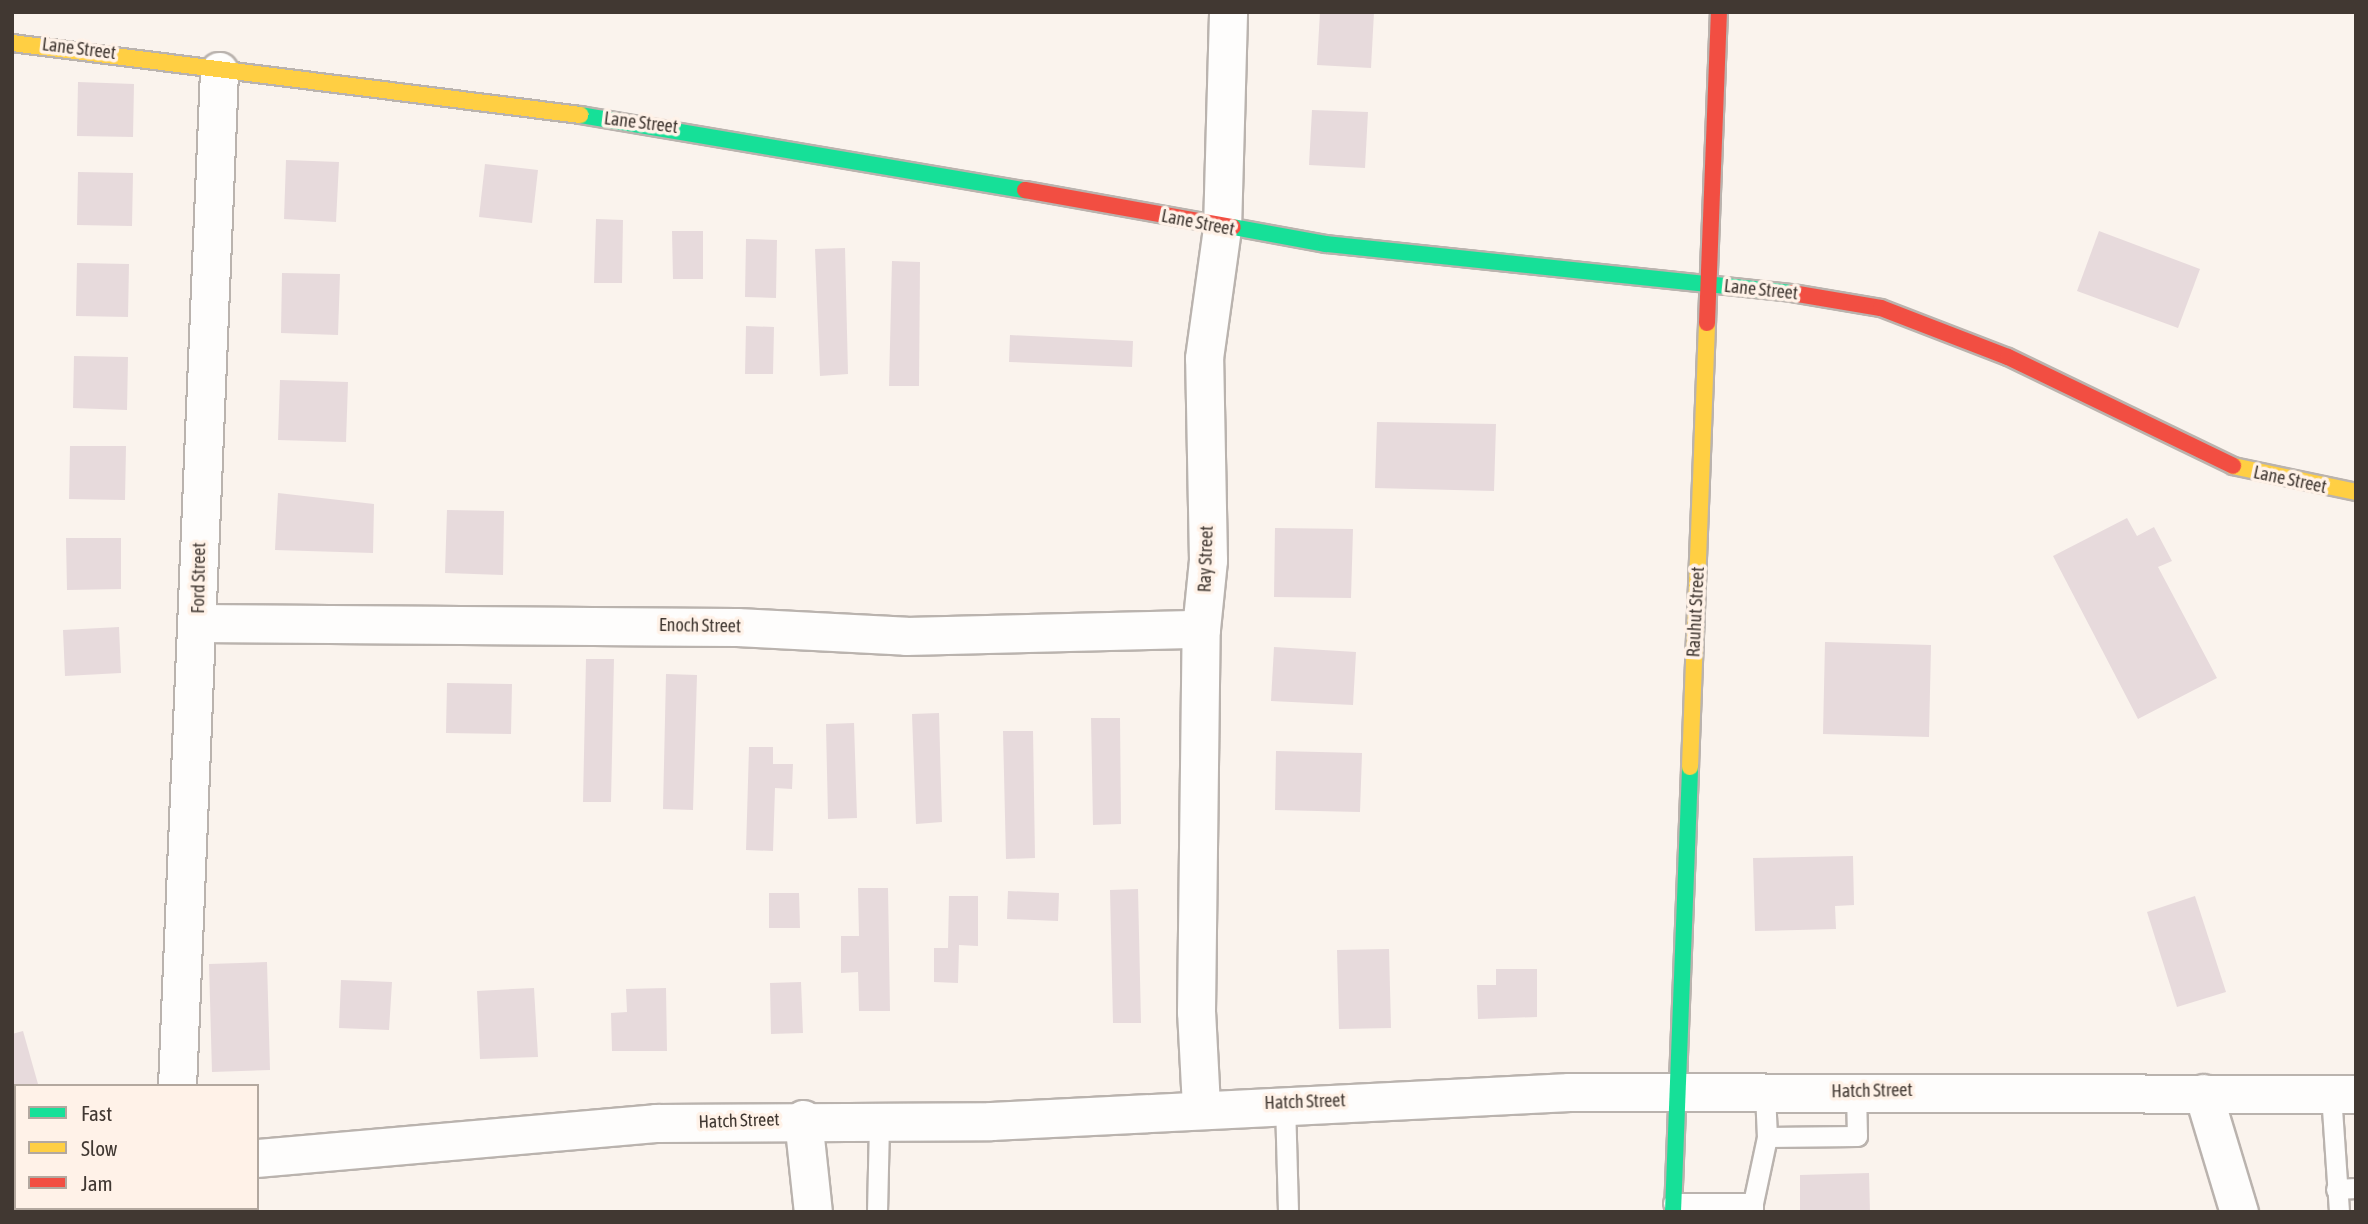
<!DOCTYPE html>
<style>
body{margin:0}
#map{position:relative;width:2368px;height:1224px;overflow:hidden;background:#faf3ed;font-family:"Asap Condensed",sans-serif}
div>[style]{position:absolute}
.building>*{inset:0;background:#e7dadc}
.roads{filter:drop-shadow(2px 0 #bab3ae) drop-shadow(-2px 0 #bab3ae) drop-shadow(0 2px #bab3ae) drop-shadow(0 -2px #bab3ae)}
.lane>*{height:19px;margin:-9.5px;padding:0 9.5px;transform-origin:9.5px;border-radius:9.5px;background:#fefdfc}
.street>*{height:37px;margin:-18.5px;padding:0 18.5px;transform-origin:18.5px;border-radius:18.5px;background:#fefdfc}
.fast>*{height:16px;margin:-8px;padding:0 8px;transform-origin:8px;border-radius:8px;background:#16e098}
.slow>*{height:16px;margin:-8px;padding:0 8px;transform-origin:8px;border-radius:8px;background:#ffcf43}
.jam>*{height:16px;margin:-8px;padding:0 8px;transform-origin:8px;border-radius:8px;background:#f24e42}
span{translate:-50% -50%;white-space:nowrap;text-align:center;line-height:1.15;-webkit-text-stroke:7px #fff2e8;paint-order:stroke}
.street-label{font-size:18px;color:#413832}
.frame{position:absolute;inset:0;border:14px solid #413832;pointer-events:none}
.legend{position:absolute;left:14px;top:1084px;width:245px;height:126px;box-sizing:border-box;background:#fff2e8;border:2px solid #b3a89f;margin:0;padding:9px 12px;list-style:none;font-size:21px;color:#413832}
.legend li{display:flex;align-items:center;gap:14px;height:35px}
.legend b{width:35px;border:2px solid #b3a89f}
</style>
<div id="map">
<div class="building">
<div style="clip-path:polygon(1320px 12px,1374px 12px,1371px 68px,1317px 65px)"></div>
<div style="clip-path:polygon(78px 82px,134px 84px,133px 137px,77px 136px)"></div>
<div style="clip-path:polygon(1312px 110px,1368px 112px,1365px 168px,1309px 165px)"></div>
<div style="clip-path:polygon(286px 160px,339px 162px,336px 222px,284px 219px)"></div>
<div style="clip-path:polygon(485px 164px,538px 170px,532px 223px,479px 217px)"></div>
<div style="clip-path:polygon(78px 172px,133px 173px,132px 226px,77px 225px)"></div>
<div style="clip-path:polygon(596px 219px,623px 220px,622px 283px,594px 283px)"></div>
<div style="clip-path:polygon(672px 231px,703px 231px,703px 279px,673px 279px)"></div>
<div style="clip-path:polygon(2099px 231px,2200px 269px,2178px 328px,2077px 291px)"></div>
<div style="clip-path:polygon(746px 239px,777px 240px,776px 298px,745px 297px)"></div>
<div style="clip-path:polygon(845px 248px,848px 374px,820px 376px,815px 249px)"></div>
<div style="clip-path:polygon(892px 261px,920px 262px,919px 386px,889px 386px)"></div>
<div style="clip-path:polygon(77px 263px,129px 264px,128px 317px,76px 316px)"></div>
<div style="clip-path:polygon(282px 273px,340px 274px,338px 335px,281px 333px)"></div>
<div style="clip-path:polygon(746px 326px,774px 327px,773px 374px,745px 374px)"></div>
<div style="clip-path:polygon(1010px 335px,1133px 341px,1132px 367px,1009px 362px)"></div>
<div style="clip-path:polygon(74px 356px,128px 357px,127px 410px,73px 408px)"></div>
<div style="clip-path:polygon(280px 380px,348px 382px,346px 442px,278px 440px)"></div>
<div style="clip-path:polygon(1377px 422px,1496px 424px,1494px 491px,1375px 488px)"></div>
<div style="clip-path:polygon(70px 446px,126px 446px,125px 500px,69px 499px)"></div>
<div style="clip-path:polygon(278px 493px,374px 504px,373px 553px,275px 550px)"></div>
<div style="clip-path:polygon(447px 510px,504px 511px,503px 575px,445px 573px)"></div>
<div style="clip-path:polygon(2127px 518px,2137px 536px,2154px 527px,2172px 561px,2158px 567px,2217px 678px,2138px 719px,2053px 556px)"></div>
<div style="clip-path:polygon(1275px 528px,1353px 529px,1351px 598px,1274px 597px)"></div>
<div style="clip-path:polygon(66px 538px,121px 538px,121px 589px,67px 590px)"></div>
<div style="clip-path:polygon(119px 627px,121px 673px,65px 676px,63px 630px)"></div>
<div style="clip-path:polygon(1825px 642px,1931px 645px,1929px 737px,1823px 734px)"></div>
<div style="clip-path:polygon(1274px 647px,1356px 652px,1353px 705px,1271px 701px)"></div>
<div style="clip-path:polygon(586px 659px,614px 659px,611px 802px,583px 802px)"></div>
<div style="clip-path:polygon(666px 674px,697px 675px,693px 810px,663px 809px)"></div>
<div style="clip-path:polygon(447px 683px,512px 684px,511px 734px,446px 733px)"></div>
<div style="clip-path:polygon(939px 713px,942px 822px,916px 824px,912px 714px)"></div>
<div style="clip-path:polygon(1091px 718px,1120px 718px,1121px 824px,1093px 825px)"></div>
<div style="clip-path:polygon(854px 723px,857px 818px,828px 819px,826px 724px)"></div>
<div style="clip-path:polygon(1003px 731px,1033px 731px,1035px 858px,1006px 859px)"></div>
<div style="clip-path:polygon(749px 747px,773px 747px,773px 764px,793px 764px,792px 789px,775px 788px,773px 851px,746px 850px)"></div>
<div style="clip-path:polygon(1276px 751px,1362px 753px,1360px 812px,1275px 810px)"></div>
<div style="clip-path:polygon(1853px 856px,1854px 905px,1835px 906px,1836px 929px,1755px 931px,1753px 858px)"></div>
<div style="clip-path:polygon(858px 888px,888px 888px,890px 1011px,859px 1011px,858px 972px,841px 973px,841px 936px,859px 936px)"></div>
<div style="clip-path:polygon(1138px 889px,1141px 1023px,1113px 1023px,1110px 890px)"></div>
<div style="clip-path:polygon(1008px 891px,1059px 893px,1058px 921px,1007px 919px)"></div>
<div style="clip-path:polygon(769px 893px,799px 893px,800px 928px,769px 928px)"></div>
<div style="clip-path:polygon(949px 896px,978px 896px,978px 946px,959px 945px,958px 983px,934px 982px,934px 948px,948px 948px)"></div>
<div style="clip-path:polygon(2195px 896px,2226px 992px,2177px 1007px,2147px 912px)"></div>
<div style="clip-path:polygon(1389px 949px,1391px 1028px,1339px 1029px,1337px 950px)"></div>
<div style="clip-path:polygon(267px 962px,270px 1070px,212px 1072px,209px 964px)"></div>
<div style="clip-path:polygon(1496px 969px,1537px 969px,1537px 1017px,1478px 1019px,1477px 985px,1496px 985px)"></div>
<div style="clip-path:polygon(341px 980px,392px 982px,389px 1030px,339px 1028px)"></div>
<div style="clip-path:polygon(801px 982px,803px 1033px,771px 1034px,770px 983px)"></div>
<div style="clip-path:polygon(534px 988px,538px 1057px,480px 1059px,477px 991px)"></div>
<div style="clip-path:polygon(666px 988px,667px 1051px,612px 1051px,611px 1013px,627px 1012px,626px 989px)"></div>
<div style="clip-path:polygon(23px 1031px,38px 1084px,12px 1091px,12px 1034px)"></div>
<div style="clip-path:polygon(1869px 1173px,1870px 1212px,1800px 1212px,1800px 1175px)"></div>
</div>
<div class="roads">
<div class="lane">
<div style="left:1765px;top:1093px;width:44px;rotate:87.4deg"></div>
<div style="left:1767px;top:1137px;width:90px;rotate:-0.6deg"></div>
<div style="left:1857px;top:1136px;width:45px;rotate:-91.3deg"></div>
<div style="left:2331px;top:1094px;width:118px;rotate:86.1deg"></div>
<div style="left:1285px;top:1103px;width:109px;rotate:88.4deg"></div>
<div style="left:2336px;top:1189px;width:20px;rotate:-3deg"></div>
<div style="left:1673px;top:1203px;width:80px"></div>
<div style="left:1753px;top:1203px;width:9px;rotate:90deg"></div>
<div style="left:1753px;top:1203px;width:67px;rotate:-78deg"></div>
<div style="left:877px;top:1212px;width:89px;rotate:-88.7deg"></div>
</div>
<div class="street">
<div style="left:198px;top:623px;width:539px;rotate:0.43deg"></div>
<div style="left:737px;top:627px;width:169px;rotate:3deg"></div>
<div style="left:906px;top:636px;width:295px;rotate:-1.4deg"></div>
<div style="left:177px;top:1086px;width:1016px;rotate:-87.63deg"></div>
<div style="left:2203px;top:1093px;width:124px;rotate:73.2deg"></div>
<div style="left:1201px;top:1106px;width:94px;rotate:-93deg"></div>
<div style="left:1196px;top:1012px;width:383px;rotate:-89.3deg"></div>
<div style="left:1201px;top:629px;width:69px;rotate:-84.2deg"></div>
<div style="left:1208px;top:560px;width:202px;rotate:-91.1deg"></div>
<div style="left:1204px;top:358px;width:130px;rotate:-82.1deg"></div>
<div style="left:1222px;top:229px;width:217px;rotate:-88.4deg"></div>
<div style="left:803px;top:1119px;width:94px;rotate:83.9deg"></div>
<div style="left:257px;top:1158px;width:401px;rotate:-5deg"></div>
<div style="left:656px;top:1123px;width:335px;rotate:-0.3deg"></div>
<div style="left:991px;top:1121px;width:579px;rotate:-2.87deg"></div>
<div style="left:1569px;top:1092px;width:787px;rotate:0.15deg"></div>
<div style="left:12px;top:1206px;width:4px;rotate:-14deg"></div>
</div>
<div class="fast">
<div style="left:580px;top:115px;width:451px;rotate:9.6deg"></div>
<div style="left:1233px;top:227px;width:95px;rotate:10.4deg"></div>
<div style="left:1326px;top:244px;width:469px;rotate:6deg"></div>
<div style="left:1673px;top:1212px;width:445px;rotate:-87.8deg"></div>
</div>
<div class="slow">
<div style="left:12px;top:43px;width:573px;rotate:7.22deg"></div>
<div style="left:2233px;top:466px;width:126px;rotate:11.9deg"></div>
<div style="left:1690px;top:767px;width:444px;rotate:-87.8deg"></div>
</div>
<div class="jam">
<div style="left:1025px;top:190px;width:211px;rotate:10.1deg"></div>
<div style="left:1792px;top:293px;width:90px;rotate:9.6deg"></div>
<div style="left:1881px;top:308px;width:136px;rotate:21.1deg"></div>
<div style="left:2008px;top:357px;width:250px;rotate:25.8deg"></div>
<div style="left:1707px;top:323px;width:311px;rotate:-87.8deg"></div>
</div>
</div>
<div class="street-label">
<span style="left:79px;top:49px;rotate:7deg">Lane Street</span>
<span style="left:641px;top:123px;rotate:7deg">Lane Street</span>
<span style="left:1198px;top:223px;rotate:11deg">Lane Street</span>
<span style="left:1761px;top:290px;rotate:6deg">Lane Street</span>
<span style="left:2290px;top:480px;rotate:12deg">Lane Street</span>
<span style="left:1206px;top:559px;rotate:-88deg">Ray Street</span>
<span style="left:199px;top:578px;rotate:-89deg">Ford Street</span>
<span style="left:1696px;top:612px;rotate:-87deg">Rauhut Street</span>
<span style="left:700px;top:626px;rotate:1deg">Enoch Street</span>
<span style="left:1872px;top:1091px;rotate:-1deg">Hatch Street</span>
<span style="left:1305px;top:1102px;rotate:-2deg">Hatch Street</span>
<span style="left:739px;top:1121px;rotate:-2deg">Hatch Street</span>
</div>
<div class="frame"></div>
<ul class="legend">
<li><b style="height:9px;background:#16e098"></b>Fast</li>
<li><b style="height:9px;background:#ffcf43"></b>Slow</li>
<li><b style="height:9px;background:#f24e42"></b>Jam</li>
</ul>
</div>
